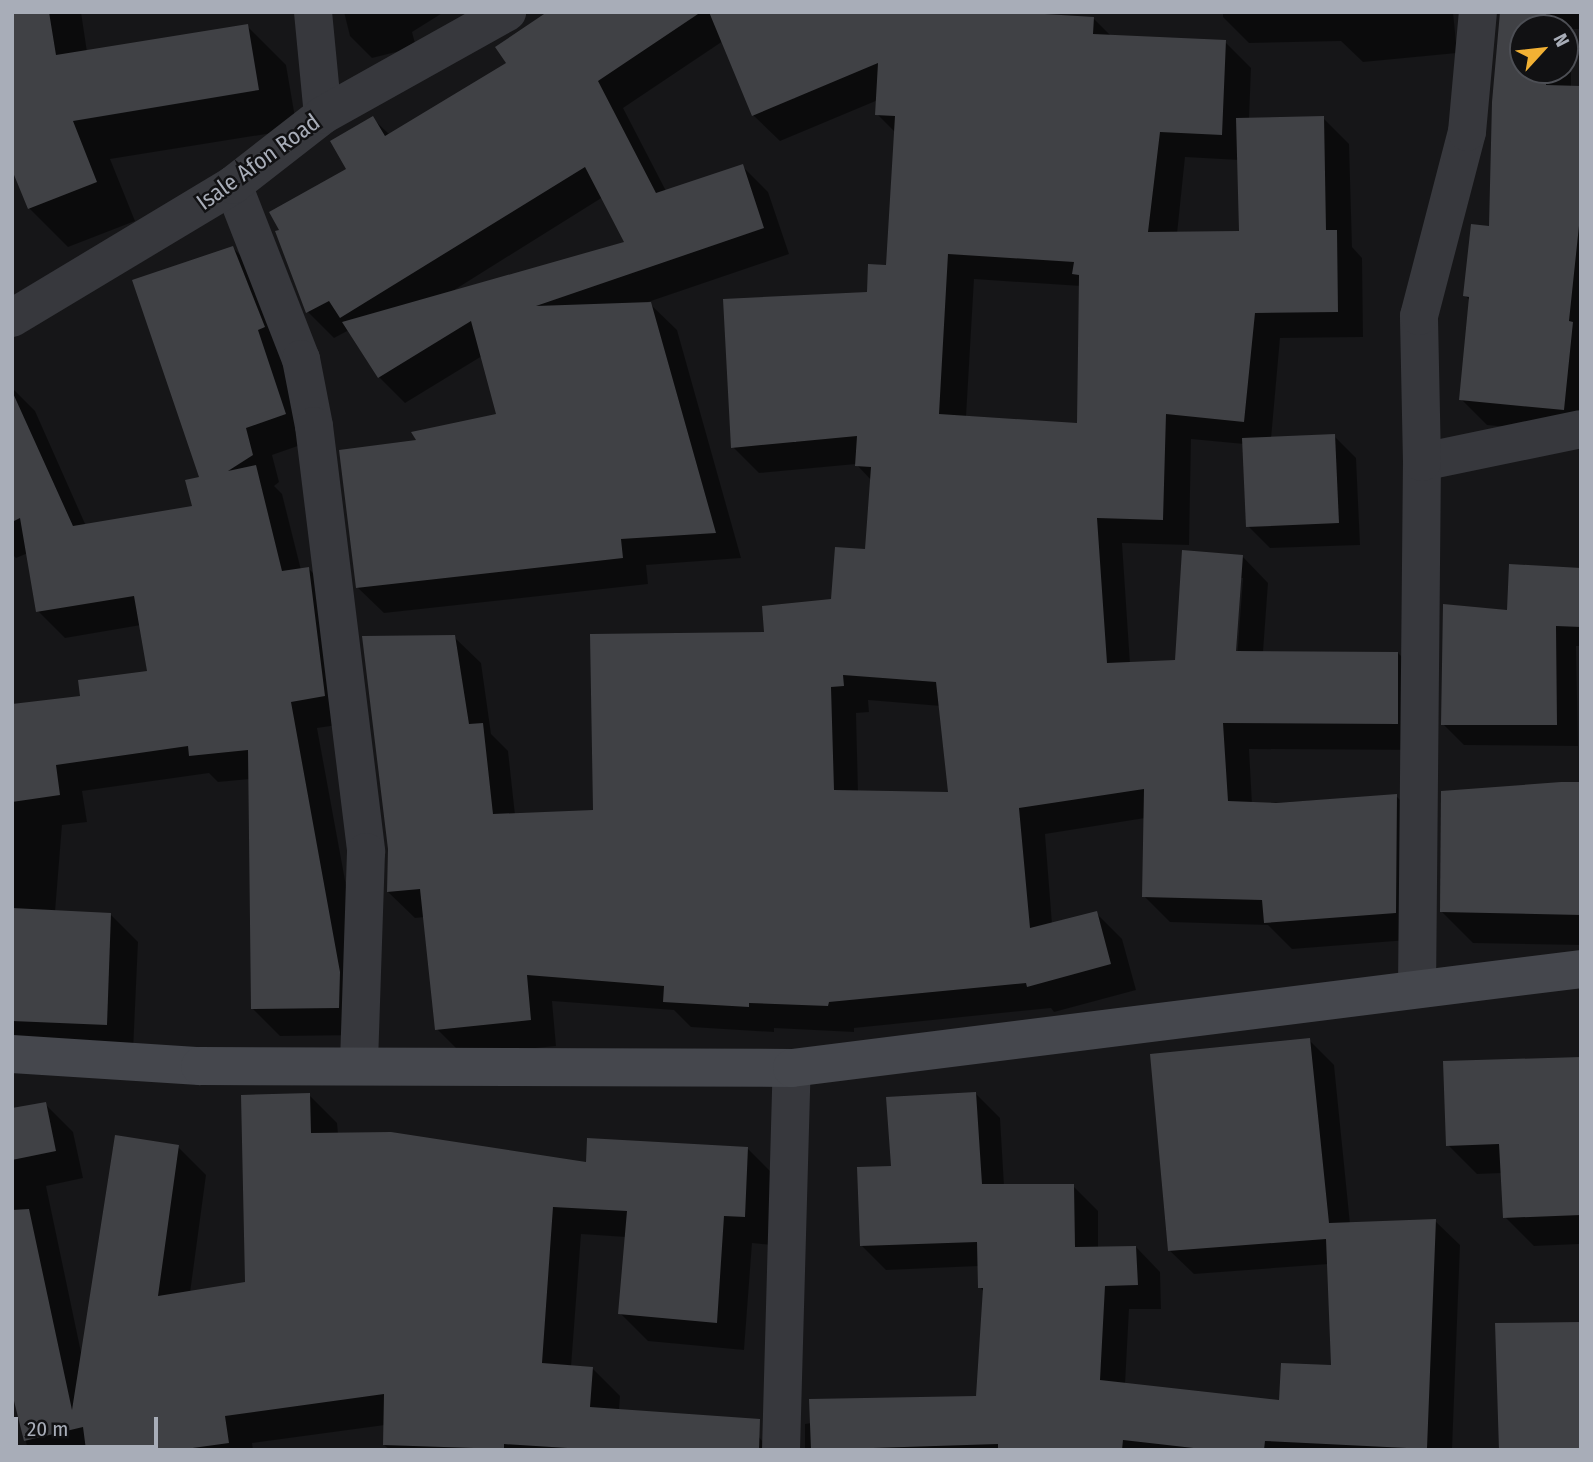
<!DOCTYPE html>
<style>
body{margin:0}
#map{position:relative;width:1593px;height:1462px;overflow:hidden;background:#161618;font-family:"Fira Sans Condensed",sans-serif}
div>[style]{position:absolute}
.shadow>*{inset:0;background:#0007}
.building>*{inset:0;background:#404145}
.street>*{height:38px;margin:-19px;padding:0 19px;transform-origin:19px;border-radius:19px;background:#37383d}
.secondary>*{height:38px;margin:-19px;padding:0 19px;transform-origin:19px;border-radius:19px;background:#45474d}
span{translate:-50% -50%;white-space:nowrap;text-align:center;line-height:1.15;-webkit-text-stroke:5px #111113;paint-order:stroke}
.street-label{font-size:23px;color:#a8adb8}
.frame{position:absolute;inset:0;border:14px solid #a8adb8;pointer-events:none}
.north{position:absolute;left:1509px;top:14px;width:70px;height:70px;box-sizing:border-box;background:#111113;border:2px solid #4d4f55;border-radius:50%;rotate:63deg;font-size:19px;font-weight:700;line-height:28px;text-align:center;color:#a8adb8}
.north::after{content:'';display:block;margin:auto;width:24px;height:32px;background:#f2b134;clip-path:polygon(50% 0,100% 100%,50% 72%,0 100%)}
.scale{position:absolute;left:14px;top:1417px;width:144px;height:32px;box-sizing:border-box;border:4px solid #a8adb8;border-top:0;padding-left:9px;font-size:21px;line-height:24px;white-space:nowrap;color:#a8adb8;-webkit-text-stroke:5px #111113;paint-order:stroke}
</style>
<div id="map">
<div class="shadow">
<div style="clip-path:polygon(12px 12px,81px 12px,87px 52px,247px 26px,286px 65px,297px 129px,110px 159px,135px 221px,68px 247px,29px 208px)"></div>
<div style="clip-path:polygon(344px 12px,444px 12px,412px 32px,416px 47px,372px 58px,350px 36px)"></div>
<div style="clip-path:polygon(evenodd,550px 12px,984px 12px,1094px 19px,1111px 36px,1225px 42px,1251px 68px,1249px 119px,1323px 118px,1349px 144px,1352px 247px,1362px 258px,1363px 337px,1280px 338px,1271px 439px,1334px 436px,1356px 458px,1360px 545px,1270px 548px,1248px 526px,1244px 444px,1191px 439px,1189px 545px,1122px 543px,1130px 664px,1177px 661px,1242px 556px,1268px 583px,1263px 652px,1398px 653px,1424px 679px,1423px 750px,1249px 749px,1252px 804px,1396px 796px,1422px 822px,1421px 939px,1292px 949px,1268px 925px,1170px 922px,1144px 896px,1145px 818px,1045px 834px,1052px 924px,1096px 913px,1122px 939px,1136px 990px,1054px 1012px,1051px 1008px,854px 1028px,854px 1032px,774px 1028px,774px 1032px,691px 1027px,674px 1010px,552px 1001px,556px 1046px,463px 1055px,437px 1029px,425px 917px,415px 918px,388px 892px,454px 637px,481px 663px,491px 734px,508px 751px,515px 815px,595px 812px,766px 634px,832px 601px,867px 551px,872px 481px,856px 464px,759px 473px,733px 447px,868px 293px,888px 267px,896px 133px,877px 114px,878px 100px,780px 141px,753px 115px,723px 41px,623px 108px,666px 191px,742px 166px,768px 192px,789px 254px,648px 302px,677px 330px,741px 558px,646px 565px,648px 584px,384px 613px,357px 587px,419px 441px,498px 416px,482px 356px,405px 403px,379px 377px,349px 330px,334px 338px,308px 312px,349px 170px,372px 118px,390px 135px,509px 64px,550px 12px,1185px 157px,1239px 160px,1241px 233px,1177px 234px,1185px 157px,550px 12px,603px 197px,627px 243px,451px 292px,603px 197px,550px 12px,974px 279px,1081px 286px,1078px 424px,966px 417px,974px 279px,550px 12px,1239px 578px,1243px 578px,1237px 659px,1234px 659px,1239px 578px,550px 12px,868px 700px,941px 706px,950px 794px,858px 792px,856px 713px,869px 712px,868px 700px)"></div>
<div style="clip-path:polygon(1223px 12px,1453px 12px,1457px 53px,1363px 62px,1341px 41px,1249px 43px,1223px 17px)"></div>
<div style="clip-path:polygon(evenodd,1501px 12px,1581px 12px,1581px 29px,1571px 29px,1571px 87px,1581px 87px,1581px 434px,1487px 425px,1461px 399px,1470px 301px,1465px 295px,1491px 228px,1501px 12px,1523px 28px,1565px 28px,1565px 70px,1523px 70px,1523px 28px)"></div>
<div style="clip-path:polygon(233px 248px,260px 275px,312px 441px,272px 455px,279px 482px,274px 486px,282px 494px,301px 570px,309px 569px,336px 596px,351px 723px,317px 728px,367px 1000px,365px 1035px,280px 1036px,253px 1009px,250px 779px,218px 782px,209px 773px,82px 791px,87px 822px,62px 825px,55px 912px,111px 915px,138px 942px,133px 1052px,12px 1046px,12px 706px,82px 697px,149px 672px,141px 625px,65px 638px,38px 611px,28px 553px,16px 558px,12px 554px,12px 388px,35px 411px,86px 526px,194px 508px,201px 478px)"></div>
<div style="clip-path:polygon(1581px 570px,1581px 646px,1576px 646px,1578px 746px,1464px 745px,1443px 724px,1509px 612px)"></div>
<div style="clip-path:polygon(1581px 784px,1581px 945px,1473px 943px,1441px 911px)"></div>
<div style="clip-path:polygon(1309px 1040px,1334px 1065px,1350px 1224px,1435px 1221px,1460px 1245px,1452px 1450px,805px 1450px,805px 1424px,978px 1398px,984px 1292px,980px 1287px,979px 1266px,886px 1270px,862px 1246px,893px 1168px,975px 1093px,1000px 1118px,1004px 1186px,1073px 1186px,1098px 1211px,1098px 1248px,1136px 1247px,1160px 1272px,1161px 1309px,1129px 1309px,1125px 1385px,1281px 1402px,1333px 1367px,1329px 1264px,1194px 1274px,1169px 1250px)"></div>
<div style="clip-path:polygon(1581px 1059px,1581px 1270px,1579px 1244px,1534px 1246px,1505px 1217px,1502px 1173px,1477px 1174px,1448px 1145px)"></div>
<div style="clip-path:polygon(309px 1095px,337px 1123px,338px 1134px,588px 1164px,747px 1148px,775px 1176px,772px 1245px,752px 1243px,744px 1350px,648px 1341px,620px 1313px,626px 1237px,581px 1234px,571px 1367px,592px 1368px,620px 1396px,619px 1410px,743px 1419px,770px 1450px,390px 1450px,384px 1445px,385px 1425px,252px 1443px,253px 1450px,28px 1450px,15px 1397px,12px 1398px,12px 1106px,16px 1109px,45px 1104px,73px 1132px,83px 1178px,46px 1186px,82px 1357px,178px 1147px,206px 1175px,190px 1293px,247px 1284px)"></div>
<div style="clip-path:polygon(1581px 1323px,1581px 1450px,1502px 1450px)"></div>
</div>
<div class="building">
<div style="clip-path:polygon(12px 12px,49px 12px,56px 55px,248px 24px,259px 90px,73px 121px,97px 182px,28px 209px,12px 170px)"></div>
<div style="clip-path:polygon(547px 12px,701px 12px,598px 81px,656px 193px,743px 164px,764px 228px,536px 306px,651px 302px,716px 533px,621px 539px,623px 558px,356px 588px,339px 450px,416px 440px,411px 432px,496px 414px,471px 321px,378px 378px,342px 322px,624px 242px,585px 167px,340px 318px,329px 301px,306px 313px,275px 231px,279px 230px,269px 212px,346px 169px,330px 141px,373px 116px,385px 136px,506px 63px,495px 47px)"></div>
<div style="clip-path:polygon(evenodd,709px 12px,1010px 12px,1094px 17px,1093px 34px,1226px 40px,1222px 135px,1160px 132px,1148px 232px,1239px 231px,1236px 118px,1324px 116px,1326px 230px,1337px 230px,1338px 312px,1255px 313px,1244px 422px,1166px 414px,1163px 520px,1097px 518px,1107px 663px,1175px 660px,1182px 550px,1243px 555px,1236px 651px,1398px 652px,1398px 724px,1223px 723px,1228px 801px,1276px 803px,1397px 794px,1396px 913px,1264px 923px,1262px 900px,1142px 897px,1144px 789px,1019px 808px,1030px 928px,1097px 911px,1111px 964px,1027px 987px,1026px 983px,829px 1002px,828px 1006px,749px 1003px,749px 1007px,663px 1002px,664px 986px,527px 975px,531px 1020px,435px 1030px,420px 889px,387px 892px,388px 849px,362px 636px,455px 635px,469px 724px,483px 723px,493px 814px,593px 810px,590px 634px,764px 632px,762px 606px,831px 599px,835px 547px,865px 549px,871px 467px,855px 466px,857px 436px,731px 448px,723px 299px,867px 292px,868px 264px,886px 265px,895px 116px,875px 115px,878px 63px,752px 116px,709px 12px,948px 254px,1074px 262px,1072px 274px,1079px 275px,1077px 423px,939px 414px,948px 254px,709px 12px,843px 675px,936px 682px,948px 792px,834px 790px,831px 687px,844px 686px,843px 675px)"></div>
<div style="clip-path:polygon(1500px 12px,1546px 12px,1546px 28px,1523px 28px,1523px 70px,1546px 70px,1546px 85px,1581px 86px,1581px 207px,1569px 321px,1573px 322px,1564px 410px,1459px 400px,1469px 297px,1463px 296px,1471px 224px,1489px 226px,1492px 102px)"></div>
<div style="clip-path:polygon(233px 246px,265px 327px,258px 330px,286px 414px,246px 428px,253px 455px,228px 471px,256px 465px,282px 571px,309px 567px,325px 696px,291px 702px,340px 972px,339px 1008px,251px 1009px,248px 750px,189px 756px,188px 746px,56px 765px,60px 795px,12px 802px,12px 704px,80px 696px,78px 680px,147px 671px,134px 596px,36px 612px,20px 518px,12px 522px,12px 391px,73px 526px,192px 506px,185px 480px,199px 477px,132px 280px)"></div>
<div style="clip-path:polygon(1335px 434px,1339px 523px,1246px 527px,1242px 438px)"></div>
<div style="clip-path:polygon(1509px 564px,1581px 568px,1581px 627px,1556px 626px,1557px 725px,1441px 725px,1443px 604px,1507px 610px)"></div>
<div style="clip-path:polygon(1561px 782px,1581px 782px,1581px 915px,1440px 912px,1441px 791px)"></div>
<div style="clip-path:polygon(12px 908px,111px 913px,107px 1025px,12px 1021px)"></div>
<div style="clip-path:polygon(1310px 1038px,1329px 1223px,1436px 1219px,1427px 1449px,1265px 1441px,1264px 1450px,1211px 1450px,1123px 1440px,1122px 1450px,998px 1450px,998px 1444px,811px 1450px,809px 1399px,976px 1396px,983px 1288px,978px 1288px,977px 1242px,860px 1246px,857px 1167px,891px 1166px,886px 1097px,976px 1092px,982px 1184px,1074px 1184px,1075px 1247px,1136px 1246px,1138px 1285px,1105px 1286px,1100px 1380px,1279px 1400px,1281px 1363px,1331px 1365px,1326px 1239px,1168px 1251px,1150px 1054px)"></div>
<div style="clip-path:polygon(1581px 1057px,1581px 1215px,1503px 1218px,1499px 1144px,1446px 1146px,1443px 1061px)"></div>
<div style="clip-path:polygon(310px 1093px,311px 1133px,391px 1132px,586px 1162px,587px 1138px,748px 1147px,745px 1217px,724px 1216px,717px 1323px,618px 1314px,627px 1211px,553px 1207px,542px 1363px,593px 1367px,590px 1407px,760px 1419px,759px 1450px,599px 1450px,504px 1444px,504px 1449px,383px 1445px,384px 1394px,225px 1416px,229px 1443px,178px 1450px,86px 1450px,83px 1427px,24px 1441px,12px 1393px,12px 1210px,29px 1209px,72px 1410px,115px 1135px,179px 1145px,158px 1296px,245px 1282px,241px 1095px)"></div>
<div style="clip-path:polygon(46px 1102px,56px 1151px,12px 1160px,12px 1108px)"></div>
<div style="clip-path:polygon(1581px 1322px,1581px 1448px,1499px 1450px,1495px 1323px)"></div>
</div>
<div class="street">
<div style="left:313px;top:12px;width:103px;rotate:84.5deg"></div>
<div style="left:233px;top:185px;width:187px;rotate:68.7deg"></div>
<div style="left:301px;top:359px;width:68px;rotate:79deg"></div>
<div style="left:314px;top:426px;width:429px;rotate:83deg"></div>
<div style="left:366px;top:852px;width:214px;rotate:91.9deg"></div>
<div style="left:12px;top:318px;width:258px;rotate:-31deg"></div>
<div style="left:233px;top:185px;width:114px;rotate:-37.9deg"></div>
<div style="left:323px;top:115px;width:211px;rotate:-29.2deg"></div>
<div style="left:1422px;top:462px;width:162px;rotate:-11.7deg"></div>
<div style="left:1417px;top:989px;width:527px;rotate:-89.46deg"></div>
<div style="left:1422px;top:462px;width:146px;rotate:-91.2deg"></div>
<div style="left:1419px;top:316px;width:190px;rotate:-75.4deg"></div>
<div style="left:1467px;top:132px;width:121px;rotate:-84.8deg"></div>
<div style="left:781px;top:1450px;width:382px;rotate:-88.4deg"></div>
</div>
<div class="secondary">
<div style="left:12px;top:1054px;width:188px;rotate:3.7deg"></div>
<div style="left:200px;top:1066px;width:592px;rotate:0.19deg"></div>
<div style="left:792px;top:1068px;width:795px;rotate:-7.15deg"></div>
</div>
<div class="street-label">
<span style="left:258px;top:162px;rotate:-36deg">Isale Afon Road</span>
</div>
<div class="frame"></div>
<div class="north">N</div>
<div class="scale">20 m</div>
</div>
